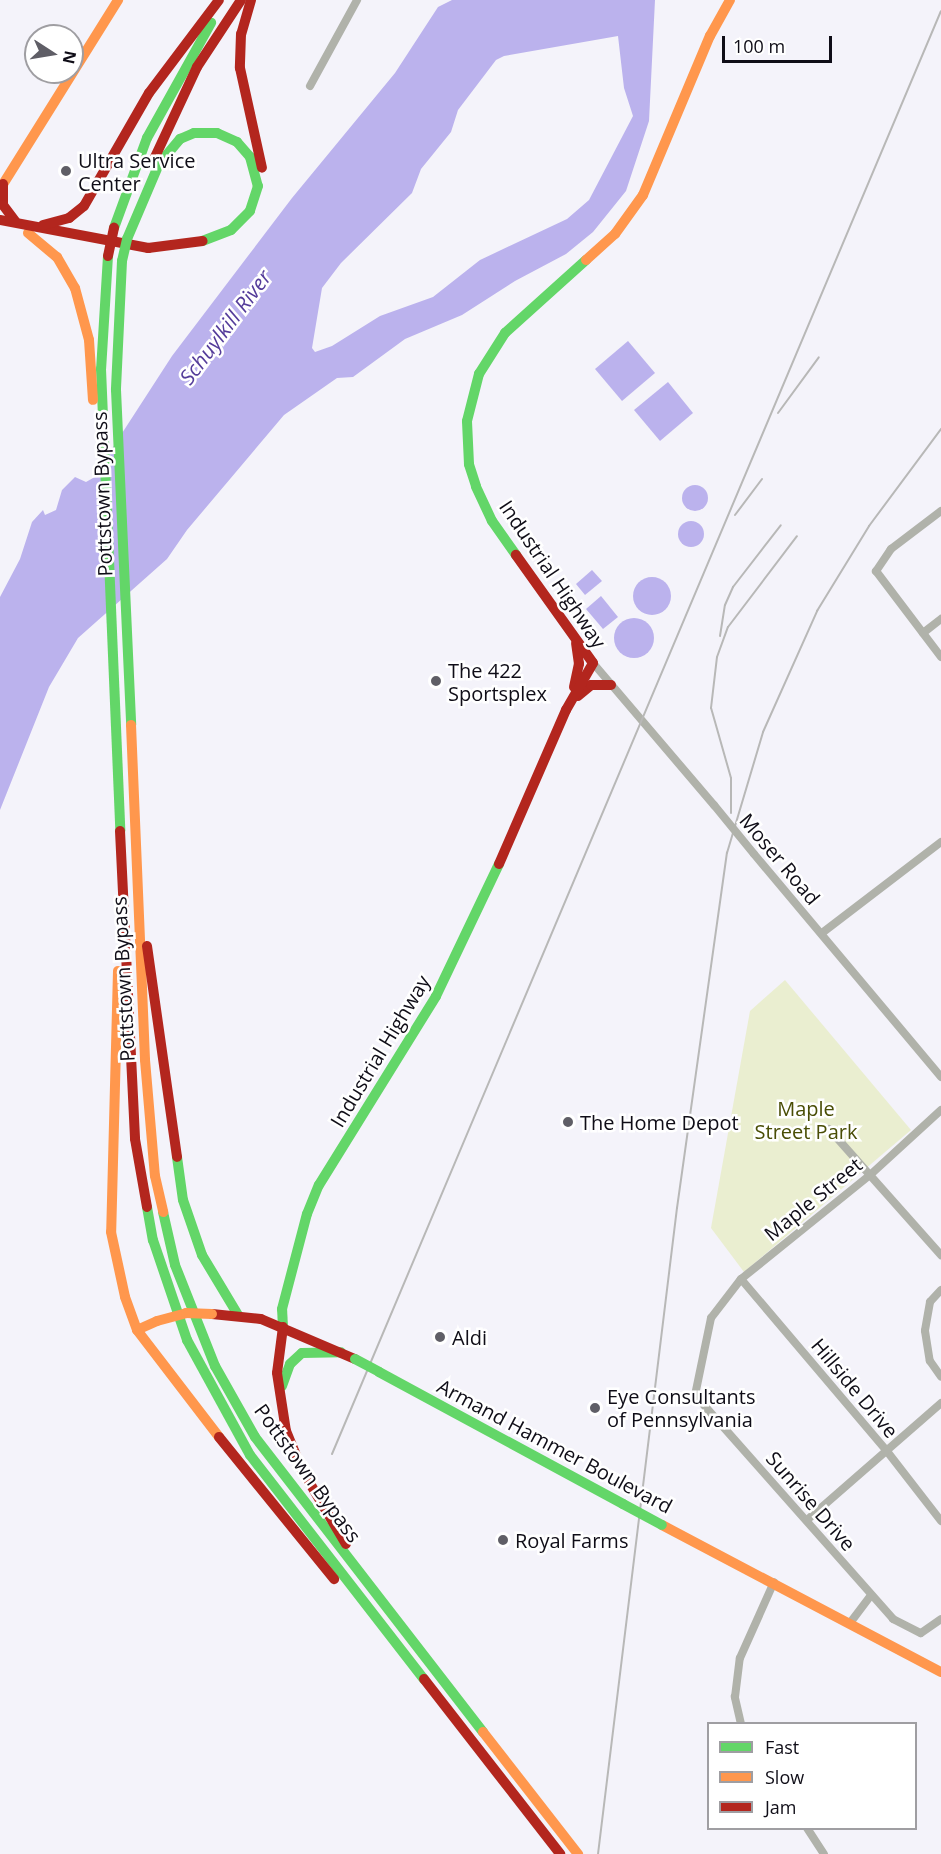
<!DOCTYPE html>
<style>
body{margin:0}
#map{position:relative;width:941px;height:1854px;overflow:hidden;background:#f4f3fa;font-family:"Open Sans",sans-serif}
div>[style]{position:absolute}
.green>*{inset:0;background:#eaeed0}
.water>*{inset:0;background:#bbb2ed}
.round{border-radius:50%}
.street>*{height:8px;margin:-4px;padding:0 4px;transform-origin:4px;border-radius:4px;background:#b0b2aa}
.fast>*{height:10px;margin:-5px;padding:0 5px;transform-origin:5px;border-radius:5px;background:#63d668}
.slow>*{height:10px;margin:-5px;padding:0 5px;transform-origin:5px;border-radius:5px;background:#ff974d}
.jam>*{height:10px;margin:-5px;padding:0 5px;transform-origin:5px;border-radius:5px;background:#b3261e}
.rail>*{height:2px;margin:-1px;padding:0 1px;transform-origin:1px;border-radius:1px;background:#b8b8b7}
.street-bridge>*{height:8px;margin:-4px;padding:0 4px;transform-origin:4px;border-radius:4px;background:#b0b2aa}
.fast-bridge>*{height:10px;margin:-5px;padding:0 5px;transform-origin:5px;border-radius:5px;background:#63d668}
.slow-bridge>*{height:10px;margin:-5px;padding:0 5px;transform-origin:5px;border-radius:5px;background:#ff974d}
.jam-bridge>*{height:10px;margin:-5px;padding:0 5px;transform-origin:5px;border-radius:5px;background:#b3261e}
.dots>*{width:16px;height:16px;translate:-50% -50%;box-sizing:border-box;border:3px solid #fff;border-radius:50%}
span{translate:-50% -50%;white-space:nowrap;text-align:center;line-height:1.15;-webkit-text-stroke:5px #fff;paint-order:stroke}
.poi-label{font-size:20px;color:#0f0d17}
.left{translate:0 -50%;text-align:left}
.street-label{font-size:20px;color:#0f0d17}
.park-label{font-size:20px;color:#494d05}
.water-label{font-size:21px;color:#543c9a;font-style:italic}
.legend{position:absolute;left:707px;top:1722px;width:210px;height:108px;box-sizing:border-box;background:#fff;border:2px solid #9f9ea2;margin:0;padding:8px 10px;list-style:none;font-size:18px;color:#0f0d17}
.legend li{display:flex;align-items:center;gap:12px;height:30px}
.legend b{width:30px;border:2px solid #9f9ea2}
.north{position:absolute;left:24px;top:24px;width:60px;height:60px;box-sizing:border-box;background:#fff;border:2px solid #9f9ea2;border-radius:50%;rotate:102deg;font-size:16px;font-weight:700;line-height:24px;text-align:center;color:#0f0d17}
.north::after{content:'';display:block;margin:auto;width:21px;height:27px;background:#5f5e66;clip-path:polygon(50% 0,100% 100%,50% 72%,0 100%)}
.scale{position:absolute;left:722px;top:36px;width:110px;height:27px;box-sizing:border-box;border:3px solid #0f0d17;border-top:0;padding-left:8px;font-size:18px;line-height:21px;white-space:nowrap;color:#0f0d17;-webkit-text-stroke:4px #fff;paint-order:stroke}
</style>
<div id="map">
<div class="green">
<div style="clip-path:polygon(785px 980px,911px 1130px,744px 1272px,711px 1228px,750px 1011px)"></div>
</div>
<div class="water">
<div style="clip-path:polygon(evenodd,452px 0,655px 0,649px 121px,626px 191px,593px 232px,566px 254px,515px 281px,462px 315px,405px 339px,353px 377px,337px 378px,284px 415px,187px 530px,167px 559px,78px 638px,49px 687px,0 810px,0 597px,20px 559px,32px 522px,43px 510px,45px 515px,56px 510px,62px 490px,75px 477px,86px 482px,93px 478px,172px 356px,292px 198px,395px 73px,438px 7px,452px 0,618px 36px,624px 88px,633px 116px,589px 200px,567px 219px,480px 260px,433px 297px,380px 316px,332px 346px,315px 352px,312px 348px,322px 288px,341px 263px,412px 193px,421px 169px,451px 132px,458px 110px,496px 60px,504px 56px,618px 36px)"></div>
<div style="clip-path:polygon(628px 341px,655px 373px,622px 401px,595px 369px)"></div>
<div style="clip-path:polygon(668px 382px,693px 413px,660px 441px,634px 410px)"></div>
<div class="round" style="left:682px;top:485px;width:26px;height:26px"></div>
<div class="round" style="left:678px;top:521px;width:26px;height:26px"></div>
<div style="clip-path:polygon(592px 570px,602px 581px,585px 595px,576px 584px)"></div>
<div class="round" style="left:633px;top:577px;width:38px;height:38px"></div>
<div style="clip-path:polygon(601px 596px,618px 617px,603px 629px,586px 609px)"></div>
<div class="round" style="left:614px;top:618px;width:40px;height:40px"></div>
</div>
<div class="street">
<div style="left:310px;top:86px;width:98px;rotate:-61.3deg"></div>
<div style="left:941px;top:511px;width:63px;rotate:142.8deg"></div>
<div style="left:891px;top:549px;width:27px;rotate:124deg"></div>
<div style="left:876px;top:571px;width:108px;rotate:52.9deg"></div>
<div style="left:923px;top:633px;width:23px;rotate:-38deg"></div>
<div style="left:593px;top:663px;width:187px;rotate:49.6deg"></div>
<div style="left:754px;top:854px;width:291px;rotate:50deg"></div>
<div style="left:822px;top:933px;width:150px;rotate:-37.4deg"></div>
<div style="left:941px;top:1110px;width:96px;rotate:137.5deg"></div>
<div style="left:870px;top:1175px;width:166px;rotate:141.1deg"></div>
<div style="left:741px;top:1279px;width:49px;rotate:127.6deg"></div>
<div style="left:711px;top:1318px;width:79px;rotate:101.7deg"></div>
<div style="left:695px;top:1395px;width:299px;rotate:48.5deg"></div>
<div style="left:893px;top:1619px;width:31px;rotate:27deg"></div>
<div style="left:921px;top:1633px;width:24px;rotate:-35deg"></div>
<div style="left:829px;top:1129px;width:169px;rotate:48.4deg"></div>
<div style="left:741px;top:1279px;width:224px;rotate:49.7deg"></div>
<div style="left:886px;top:1450px;width:90px;rotate:52.2deg"></div>
<div style="left:941px;top:1290px;width:16px;rotate:133deg"></div>
<div style="left:930px;top:1302px;width:29px;rotate:100deg"></div>
<div style="left:925px;top:1331px;width:30px;rotate:81deg"></div>
<div style="left:930px;top:1361px;width:19px;rotate:55deg"></div>
<div style="left:807px;top:1520px;width:178px;rotate:-41.1deg"></div>
<div style="left:850px;top:1623px;width:35px;rotate:-53deg"></div>
<div style="left:741px;top:1724px;width:28px;rotate:-103deg"></div>
<div style="left:735px;top:1697px;width:39px;rotate:-83deg"></div>
<div style="left:740px;top:1658px;width:83px;rotate:-65.9deg"></div>
<div style="left:807px;top:1828px;width:31px;rotate:57deg"></div>
</div>
<div class="fast">
<div style="left:114px;top:228px;width:96px;rotate:-69.9deg"></div>
<div style="left:147px;top:138px;width:132px;rotate:-60.9deg"></div>
<div style="left:127px;top:239px;width:82px;rotate:-66.9deg"></div>
<div style="left:159px;top:164px;width:33px;rotate:-50deg"></div>
<div style="left:180px;top:139px;width:15px;rotate:-23deg"></div>
<div style="left:194px;top:133px;width:23px"></div>
<div style="left:217px;top:133px;width:22px;rotate:24deg"></div>
<div style="left:237px;top:142px;width:20px;rotate:49deg"></div>
<div style="left:250px;top:157px;width:30px;rotate:75deg"></div>
<div style="left:258px;top:186px;width:26px;rotate:108deg"></div>
<div style="left:250px;top:211px;width:27px;rotate:135deg"></div>
<div style="left:231px;top:230px;width:30px;rotate:159deg"></div>
<div style="left:108px;top:256px;width:113px;rotate:93.5deg"></div>
<div style="left:101px;top:369px;width:462px;rotate:87.6deg"></div>
<div style="left:122px;top:261px;width:129px;rotate:92.7deg"></div>
<div style="left:116px;top:390px;width:335px;rotate:87.4deg"></div>
<div style="left:516px;top:555px;width:42px;rotate:-125.2deg"></div>
<div style="left:492px;top:521px;width:38px;rotate:-115deg"></div>
<div style="left:476px;top:486px;width:23px;rotate:-108deg"></div>
<div style="left:469px;top:464px;width:43px;rotate:-92.7deg"></div>
<div style="left:467px;top:421px;width:49px;rotate:-75.7deg"></div>
<div style="left:479px;top:374px;width:49px;rotate:-57.6deg"></div>
<div style="left:505px;top:333px;width:109px;rotate:-42deg"></div>
<div style="left:177px;top:1157px;width:43px;rotate:82.1deg"></div>
<div style="left:183px;top:1200px;width:58px;rotate:70.9deg"></div>
<div style="left:202px;top:1255px;width:70px;rotate:59deg"></div>
<div style="left:147px;top:1207px;width:34px;rotate:80deg"></div>
<div style="left:153px;top:1240px;width:106px;rotate:71.2deg"></div>
<div style="left:187px;top:1340px;width:131px;rotate:61.3deg"></div>
<div style="left:250px;top:1455px;width:284px;rotate:52.2deg"></div>
<div style="left:163px;top:1212px;width:54px;rotate:77.2deg"></div>
<div style="left:175px;top:1265px;width:109px;rotate:68.4deg"></div>
<div style="left:215px;top:1366px;width:81px;rotate:60.6deg"></div>
<div style="left:255px;top:1437px;width:373px;rotate:52.3deg"></div>
<div style="left:283px;top:1327px;width:18px;rotate:-93deg"></div>
<div style="left:282px;top:1309px;width:98px;rotate:-75.3deg"></div>
<div style="left:307px;top:1214px;width:31px;rotate:-68deg"></div>
<div style="left:319px;top:1185px;width:222px;rotate:-58.2deg"></div>
<div style="left:436px;top:996px;width:146px;rotate:-64.5deg"></div>
<div style="left:379px;top:1372px;width:277px;rotate:28.4deg"></div>
<div style="left:282px;top:1386px;width:23px;rotate:-70deg"></div>
<div style="left:290px;top:1364px;width:16px;rotate:-43deg"></div>
<div style="left:302px;top:1353px;width:39px;rotate:-1deg"></div>
</div>
<div class="slow">
<div style="left:0;top:189px;width:223px;rotate:-58deg"></div>
<div style="left:28px;top:233px;width:38px;rotate:40deg"></div>
<div style="left:57px;top:257px;width:36px;rotate:60deg"></div>
<div style="left:75px;top:288px;width:54px;rotate:74.9deg"></div>
<div style="left:89px;top:340px;width:60px;rotate:86.2deg"></div>
<div style="left:586px;top:260px;width:39px;rotate:-42deg"></div>
<div style="left:615px;top:234px;width:48px;rotate:-54.3deg"></div>
<div style="left:643px;top:195px;width:173px;rotate:-67.2deg"></div>
<div style="left:710px;top:36px;width:41px;rotate:-60.9deg"></div>
<div style="left:131px;top:725px;width:335px;rotate:87.6deg"></div>
<div style="left:145px;top:1060px;width:116px;rotate:85.1deg"></div>
<div style="left:155px;top:1176px;width:37px;rotate:77deg"></div>
<div style="left:118px;top:971px;width:261px;rotate:91.5deg"></div>
<div style="left:111px;top:1232px;width:66px;rotate:77.8deg"></div>
<div style="left:125px;top:1297px;width:35px;rotate:70deg"></div>
<div style="left:137px;top:1330px;width:135px;rotate:52.5deg"></div>
<div style="left:137px;top:1330px;width:22px;rotate:-24deg"></div>
<div style="left:662px;top:1525px;width:315px;rotate:27.8deg"></div>
<div style="left:483px;top:1732px;width:155px;rotate:52.1deg"></div>
</div>
<div class="jam">
<div style="left:251px;top:0;width:35px;rotate:106deg"></div>
<div style="left:241px;top:34px;width:34px;rotate:92deg"></div>
<div style="left:240px;top:68px;width:102px;rotate:77.6deg"></div>
<div style="left:155px;top:157px;width:99px;rotate:-65deg"></div>
<div style="left:197px;top:67px;width:80px;rotate:-56.7deg"></div>
<div style="left:3px;top:184px;width:21px;rotate:90deg"></div>
<div style="left:3px;top:205px;width:20px;rotate:53deg"></div>
<div style="left:0;top:220px;width:151px;rotate:10.7deg"></div>
<div style="left:148px;top:248px;width:55px;rotate:-7.3deg"></div>
<div style="left:43px;top:225px;width:27px;rotate:-15deg"></div>
<div style="left:69px;top:218px;width:19px;rotate:-39deg"></div>
<div style="left:84px;top:206px;width:130px;rotate:-60.1deg"></div>
<div style="left:149px;top:93px;width:116px;rotate:-53deg"></div>
<div style="left:574px;top:687px;width:24px;rotate:-78deg"></div>
<div style="left:579px;top:664px;width:21px;rotate:-98deg"></div>
<div style="left:578px;top:696px;width:17px;rotate:-40deg"></div>
<div style="left:591px;top:685px;width:20px"></div>
<div style="left:120px;top:831px;width:308px;rotate:87.2deg"></div>
<div style="left:135px;top:1139px;width:69px;rotate:80deg"></div>
<div style="left:499px;top:864px;width:168px;rotate:-66.5deg"></div>
<div style="left:566px;top:710px;width:54px;rotate:-60.1deg"></div>
<div style="left:593px;top:663px;width:133px;rotate:-125.5deg"></div>
<div style="left:147px;top:946px;width:213px;rotate:81.9deg"></div>
<div style="left:212px;top:1314px;width:49px;rotate:5.8deg"></div>
<div style="left:261px;top:1319px;width:102px;rotate:23.1deg"></div>
<div style="left:283px;top:1327px;width:46px;rotate:97.4deg"></div>
<div style="left:277px;top:1373px;width:59px;rotate:81.2deg"></div>
<div style="left:286px;top:1431px;width:42px;rotate:67.7deg"></div>
<div style="left:302px;top:1470px;width:86px;rotate:59.3deg"></div>
<div style="left:219px;top:1437px;width:183px;rotate:51deg"></div>
<div style="left:424px;top:1679px;width:222px;rotate:52.1deg"></div>
</div>
<div class="rail">
<div style="left:778px;top:413px;width:69px;rotate:-53.8deg"></div>
<div style="left:735px;top:515px;width:45px;rotate:-53.1deg"></div>
<div style="left:720px;top:636px;width:31px;rotate:-81deg"></div>
<div style="left:725px;top:605px;width:20px;rotate:-66deg"></div>
<div style="left:733px;top:587px;width:78px;rotate:-52.3deg"></div>
<div style="left:731px;top:813px;width:35px;rotate:-90deg"></div>
<div style="left:731px;top:778px;width:73px;rotate:-105.9deg"></div>
<div style="left:711px;top:708px;width:51px;rotate:-83.3deg"></div>
<div style="left:717px;top:657px;width:32px;rotate:-70deg"></div>
<div style="left:728px;top:627px;width:114px;rotate:-52.8deg"></div>
<div style="left:332px;top:1454px;width:1566px;rotate:-67.12deg"></div>
<div style="left:598px;top:1854px;width:651px;rotate:-83.03deg"></div>
<div style="left:677px;top:1208px;width:359px;rotate:-82deg"></div>
<div style="left:727px;top:853px;width:126px;rotate:-73.4deg"></div>
<div style="left:763px;top:732px;width:133px;rotate:-65.9deg"></div>
<div style="left:817px;top:611px;width:100px;rotate:-58.5deg"></div>
<div style="left:869px;top:526px;width:121px;rotate:-53.4deg"></div>
</div>
<div class="street-bridge">
<div style="left:714px;top:805px;width:63px;rotate:50.8deg"></div>
</div>
<div class="fast-bridge">
<div style="left:122px;top:261px;width:23px;rotate:-77deg"></div>
<div style="left:355px;top:1359px;width:27px;rotate:28deg"></div>
<div style="left:623px;top:1504px;width:44px;rotate:28.3deg"></div>
</div>
<div class="slow-bridge">
<div style="left:157px;top:1321px;width:30px;rotate:-15deg"></div>
<div style="left:186px;top:1313px;width:26px;rotate:2deg"></div>
</div>
<div class="jam-bridge">
<div style="left:108px;top:256px;width:29px;rotate:-78deg"></div>
</div>
<div class="dots">
<div style="left:66px;top:171px;background:#5f5e66"></div>
<div style="left:436px;top:681px;background:#5f5e66"></div>
<div style="left:568px;top:1122px;background:#5f5e66"></div>
<div style="left:440px;top:1337px;background:#5f5e66"></div>
<div style="left:595px;top:1408px;background:#5f5e66"></div>
<div style="left:503px;top:1540px;background:#5f5e66"></div>
</div>
<div class="poi-label">
<span class="left" style="left:78px;top:172px">Ultra Service<br>Center</span>
<span class="left" style="left:448px;top:682px">The 422<br>Sportsplex</span>
<span class="left" style="left:580px;top:1122px">The Home Depot</span>
<span class="left" style="left:452px;top:1337px">Aldi</span>
<span class="left" style="left:607px;top:1408px">Eye Consultants<br>of Pennsylvania</span>
<span class="left" style="left:515px;top:1540px">Royal Farms</span>
</div>
<div class="street-label">
<span style="left:102px;top:494px;rotate:-92deg">Pottstown Bypass</span>
<span style="left:553px;top:574px;rotate:56deg">Industrial Highway</span>
<span style="left:780px;top:859px;rotate:50deg">Moser Road</span>
<span style="left:123px;top:979px;rotate:-93deg">Pottstown Bypass</span>
<span style="left:380px;top:1051px;rotate:-59deg">Industrial Highway</span>
<span style="left:813px;top:1199px;rotate:-39deg">Maple Street</span>
<span style="left:855px;top:1388px;rotate:50deg">Hillside Drive</span>
<span style="left:555px;top:1446px;rotate:28deg">Armand Hammer Boulevard</span>
<span style="left:308px;top:1473px;rotate:54deg">Pottstown Bypass</span>
<span style="left:811px;top:1501px;rotate:49deg">Sunrise Drive</span>
</div>
<div class="park-label">
<span style="left:806px;top:1120px">Maple<br>Street Park</span>
</div>
<div class="water-label">
<span style="left:225px;top:327px;rotate:-53deg">Schuylkill River</span>
</div>
<ul class="legend">
<li><b style="height:8px;background:#63d668"></b>Fast</li>
<li><b style="height:8px;background:#ff974d"></b>Slow</li>
<li><b style="height:8px;background:#b3261e"></b>Jam</li>
</ul>
<div class="north">N</div>
<div class="scale">100 m</div>
</div>
